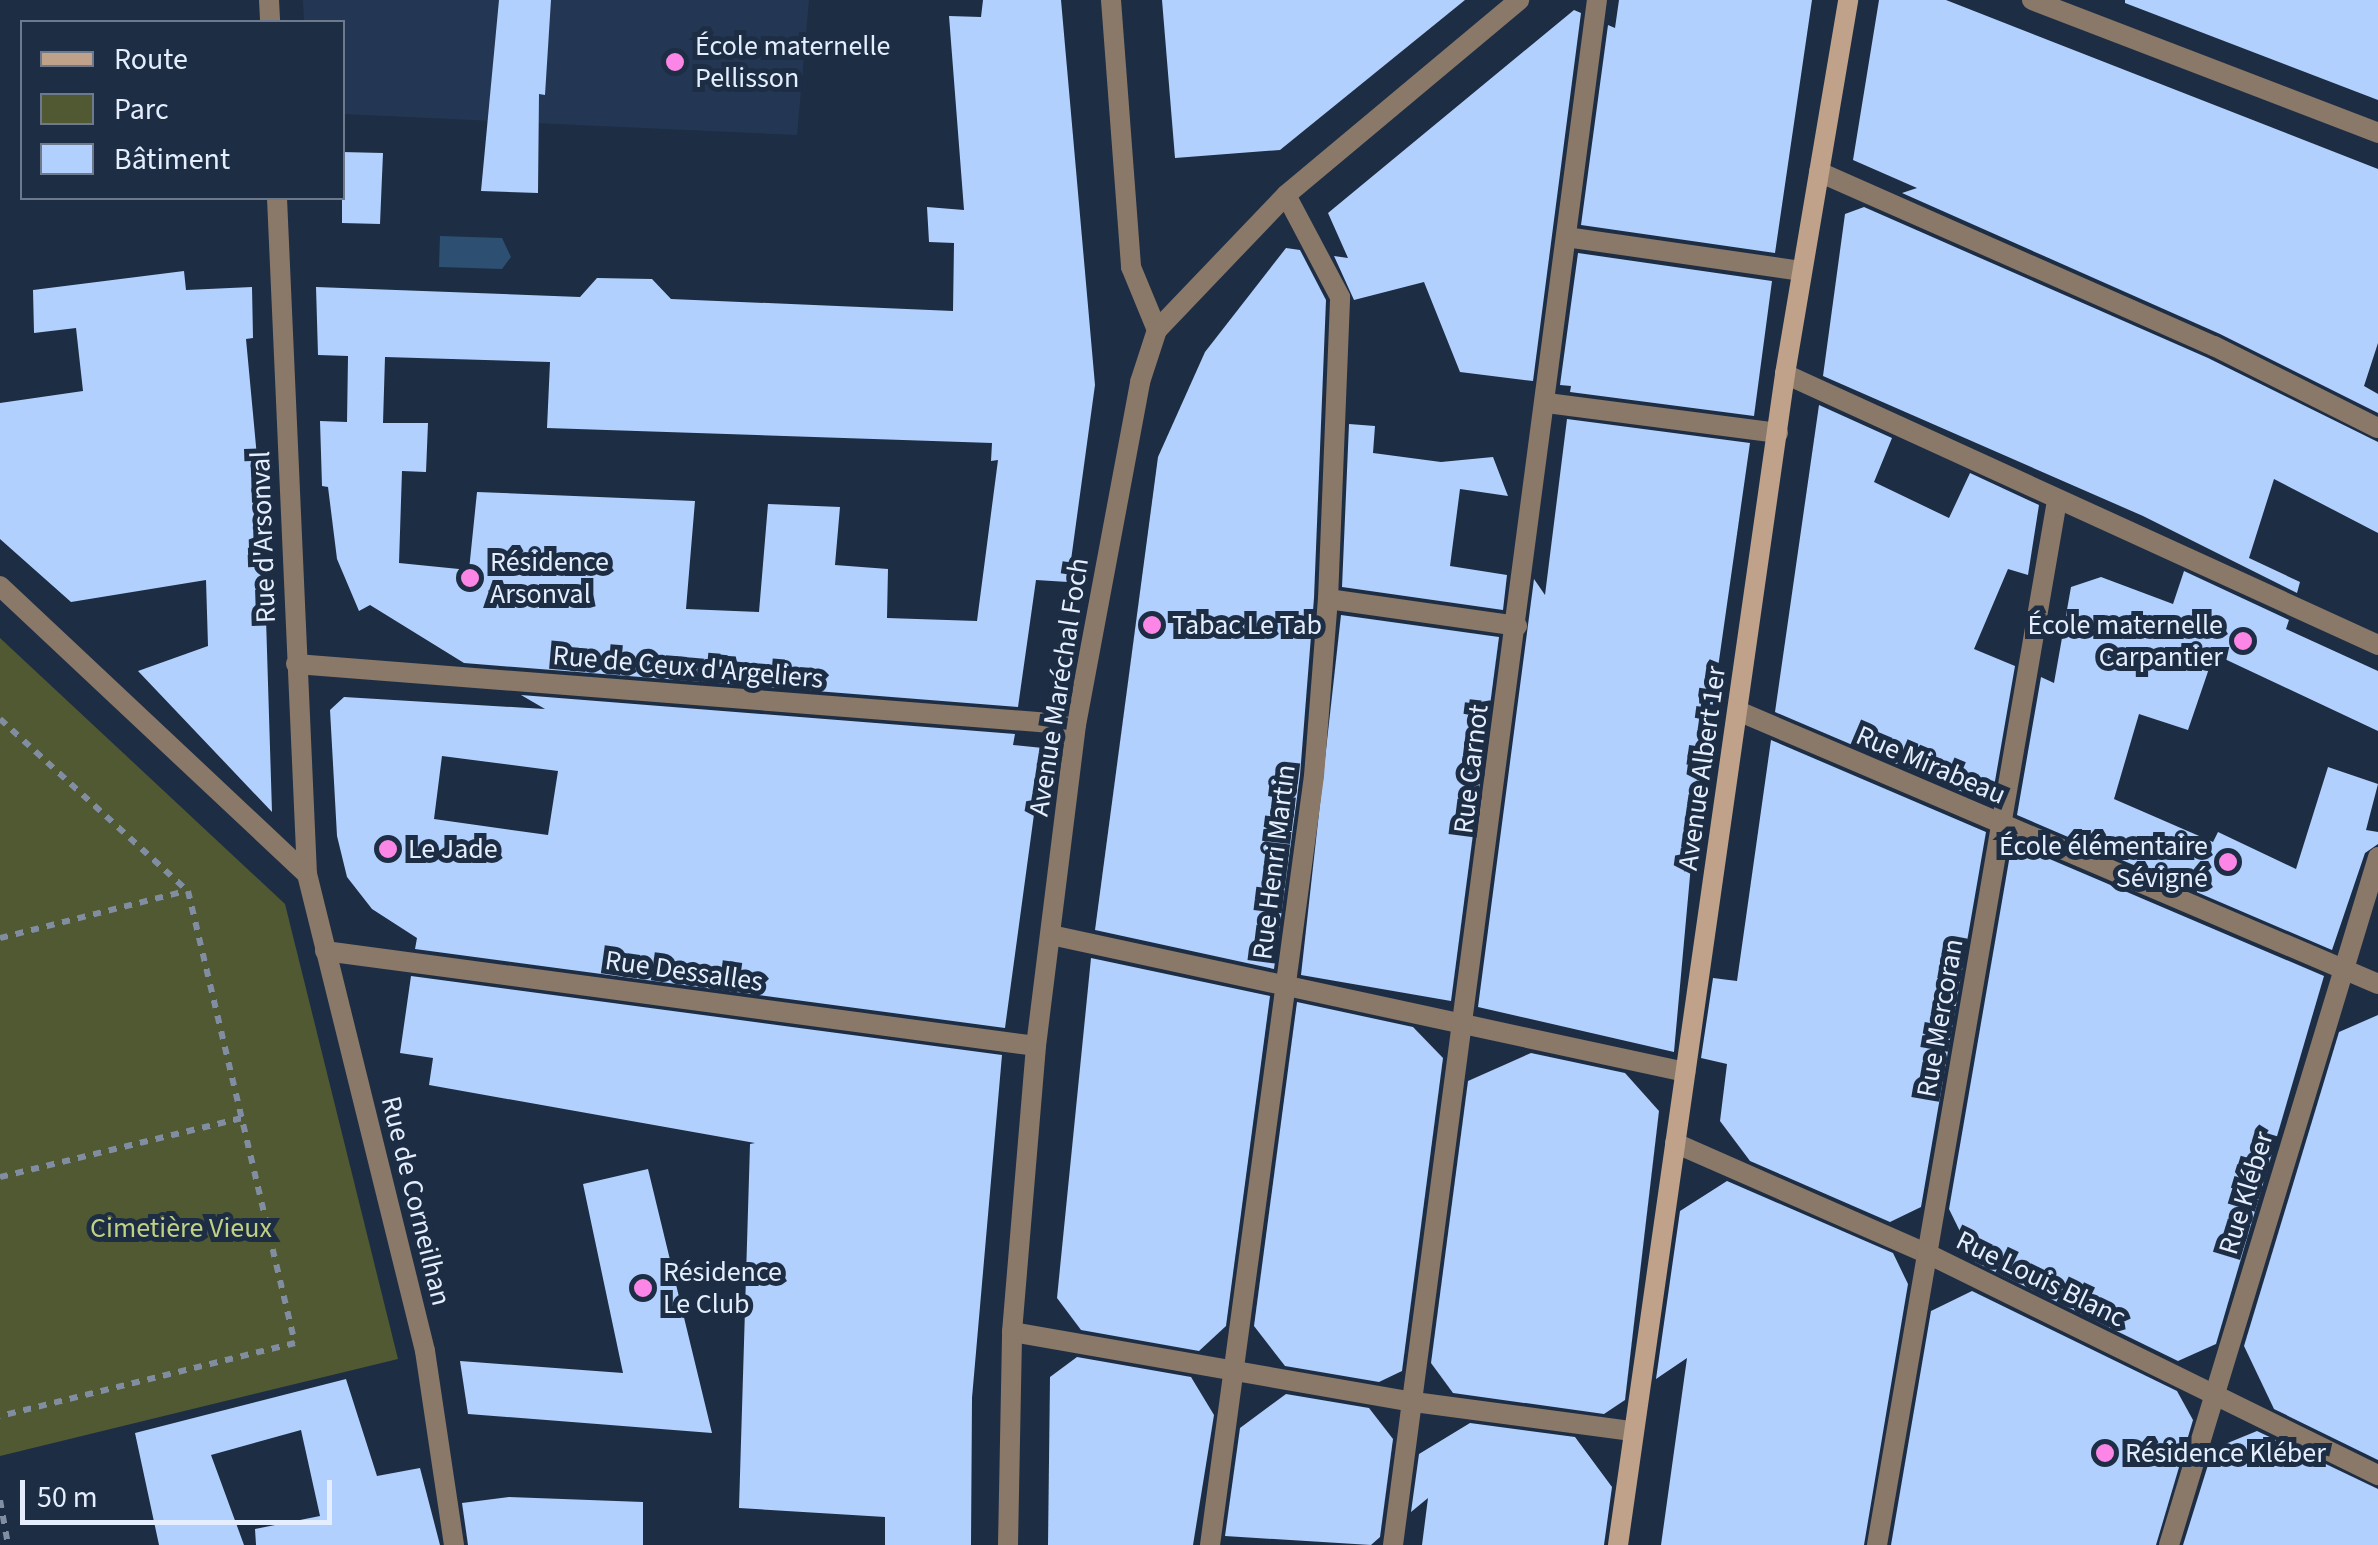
<!DOCTYPE html>
<meta charset="utf-8">
<style>
body{margin:0}
#map{position:relative;width:2378px;height:1545px;overflow:hidden;background:#1d2d44;font-family:"Source Sans 3",sans-serif}
div>[style]{position:absolute}
.built>*{inset:0;background:#233754}
.green>*{inset:0;background:#515933}
.water>*{inset:0;background:#2d4f72}
.building>*{inset:0;background:#b1d0fd}
.path>*{height:6px;margin-top:-3px;transform-origin:0;background:repeating-linear-gradient(90deg,#818ea2 0 8px,transparent 0 16px)}
.minor>*{height:20px;margin:-10px;padding:0 10px;transform-origin:10px;border-radius:10px;background:#8a7868}
.tertiary>*{height:20px;margin:-10px;padding:0 10px;transform-origin:10px;border-radius:10px;background:#8a7868}
.secondary>*{height:20px;margin:-10px;padding:0 10px;transform-origin:10px;border-radius:10px;background:#bfa289}
.dots>*{width:28px;height:28px;translate:-50% -50%;box-sizing:border-box;border:5px solid #1d2d44;border-radius:50%}
span{translate:-50% -50%;white-space:nowrap;text-align:center;line-height:1.15;-webkit-text-stroke:10px #1d2d44;paint-order:stroke}
.poi-label{font-size:28px;color:#e4eefe}
.left{translate:0 -50%;text-align:left}
.right{translate:-100% -50%;text-align:right}
.street-label{font-size:28px;color:#e4eefe}
.park-label{font-size:28px;color:#c0d184}
.legend{position:absolute;left:20px;top:20px;width:325px;height:180px;box-sizing:border-box;background:#1d2d44;border:2px solid #6d7a8e;margin:0;padding:12px 18px;list-style:none;font-size:30px;color:#e4eefe}
.legend li{display:flex;align-items:center;gap:20px;height:50px}
.legend b{width:50px;border:2px solid #6d7a8e}
.scale{position:absolute;left:20px;top:1480px;width:312px;height:45px;box-sizing:border-box;border:5px solid #e4eefe;border-top:0;padding-left:12px;font-size:30px;line-height:35px;white-space:nowrap;color:#e4eefe;-webkit-text-stroke:8px #1d2d44;paint-order:stroke}
</style>
<div id="map">
<div class="built">
<div style="clip-path:polygon(303px 0,809px 0,797px 135px,343px 114px,342px 22px,304px 22px)"></div>
</div>
<div class="green">
<div style="clip-path:polygon(0 638px,285px 904px,398px 1359px,0 1456px)"></div>
</div>
<div class="water">
<div style="clip-path:polygon(440px 236px,502px 238px,511px 257px,502px 269px,439px 267px)"></div>
</div>
<div class="building">
<div style="clip-path:polygon(499px 0,551px 0,545px 95px,539px 94px,538px 193px,481px 191px)"></div>
<div style="clip-path:polygon(evenodd,983px 0,1061px 0,1095px 385px,1068px 582px,1036px 580px,1018px 707px,464px 663px,370px 605px,359px 611px,337px 559px,328px 487px,322px 486px,320px 421px,347px 422px,348px 356px,318px 355px,316px 287px,580px 297px,597px 278px,652px 279px,671px 299px,953px 311px,954px 243px,929px 242px,927px 207px,964px 210px,949px 16px,981px 17px,983px 0,385px 357px,550px 362px,547px 428px,992px 443px,991px 461px,998px 460px,977px 621px,887px 618px,888px 569px,835px 565px,840px 507px,768px 504px,759px 612px,686px 609px,695px 501px,477px 492px,469px 570px,399px 563px,402px 471px,426px 472px,428px 423px,383px 423px,385px 357px)"></div>
<div style="clip-path:polygon(1162px 0,1465px 0,1280px 150px,1175px 158px)"></div>
<div style="clip-path:polygon(1619px 0,1812px 0,1775px 253px,1581px 225px,1608px 25px,1615px 28px)"></div>
<div style="clip-path:polygon(1879px 0,1946px 0,2378px 169px,2378px 343px,2364px 386px,2378px 394px,2378px 413px,2220px 334px,1902px 193px,1917px 188px,1853px 160px)"></div>
<div style="clip-path:polygon(2125px 0,2378px 0,2378px 100px,2125px 3px)"></div>
<div style="clip-path:polygon(1574px 10px,1581px 13px,1533px 381px,1460px 372px,1424px 282px,1354px 300px,1334px 256px,1348px 258px,1328px 213px)"></div>
<div style="clip-path:polygon(342px 152px,383px 153px,380px 224px,342px 223px)"></div>
<div style="clip-path:polygon(1864px 207px,2208px 358px,2378px 442px,2378px 533px,2274px 479px,2249px 558px,2300px 582px,2297px 593px,2143px 516px,1823px 376px,1845px 214px)"></div>
<div style="clip-path:polygon(1286px 248px,1300px 250px,1326px 300px,1314px 598px,1300px 775px,1274px 969px,1095px 930px,1158px 457px,1205px 352px)"></div>
<div style="clip-path:polygon(1578px 253px,1772px 281px,1754px 416px,1570px 392px,1571px 386px,1560px 385px)"></div>
<div style="clip-path:polygon(184px 271px,186px 290px,252px 287px,253px 338px,246px 339px,263px 521px,272px 812px,138px 671px,208px 646px,206px 580px,71px 602px,0 539px,0 403px,83px 391px,76px 328px,34px 333px,33px 290px)"></div>
<div style="clip-path:polygon(1819px 405px,1892px 438px,1874px 482px,1949px 518px,1970px 473px,2039px 505px,2028px 575px,2008px 569px,1974px 649px,2015px 666px,1991px 804px,1775px 712px)"></div>
<div style="clip-path:polygon(1567px 419px,1750px 443px,1693px 843px,1674px 1052px,1478px 1007px,1534px 579px,1545px 595px)"></div>
<div style="clip-path:polygon(1349px 424px,1375px 426px,1373px 453px,1441px 462px,1493px 457px,1508px 496px,1460px 489px,1450px 566px,1507px 575px,1503px 610px,1342px 587px)"></div>
<div style="clip-path:polygon(2184px 571px,2289px 620px,2286px 629px,2378px 671px,2378px 731px,2214px 654px,2188px 730px,2139px 714px,2114px 799px,2213px 842px,2218px 832px,2296px 869px,2328px 767px,2378px 784px,2366px 830px,2378px 832px,2378px 844px,2365px 853px,2332px 950px,2017px 815px,2041px 677px,2054px 683px,2071px 587px,2101px 577px,2173px 604px)"></div>
<div style="clip-path:polygon(1341px 615px,1499px 637px,1451px 1001px,1301px 975px)"></div>
<div style="clip-path:polygon(evenodd,521px 695px,1015px 734px,1013px 745px,1043px 748px,1005px 1028px,415px 949px,417px 938px,372px 909px,347px 877px,337px 836px,330px 710px,344px 697px,545px 709px,521px 695px,442px 756px,558px 771px,548px 835px,434px 819px,442px 756px)"></div>
<div style="clip-path:polygon(1771px 740px,1986px 832px,1921px 1207px,1890px 1222px,1750px 1161px,1720px 1121px,1727px 1064px,1701px 1058px,1713px 978px,1737px 981px)"></div>
<div style="clip-path:polygon(2012px 843px,2324px 976px,2216px 1344px,2178px 1361px,1975px 1262px,1949px 1209px)"></div>
<div style="clip-path:polygon(1091px 958px,1270px 996px,1226px 1326px,1199px 1351px,1081px 1330px,1057px 1298px)"></div>
<div style="clip-path:polygon(411px 976px,1002px 1055px,972px 1398px,971px 1545px,885px 1545px,885px 1517px,739px 1508px,750px 1144px,755px 1143px,429px 1085px,433px 1058px,400px 1053px)"></div>
<div style="clip-path:polygon(1297px 1002px,1413px 1027px,1443px 1058px,1402px 1371px,1379px 1382px,1285px 1366px,1254px 1326px)"></div>
<div style="clip-path:polygon(2378px 1015px,2378px 1460px,2274px 1409px,2244px 1346px,2339px 1032px)"></div>
<div style="clip-path:polygon(1531px 1053px,1625px 1073px,1659px 1111px,1625px 1400px,1604px 1414px,1453px 1393px,1431px 1363px,1468px 1081px)"></div>
<div style="clip-path:polygon(648px 1169px,712px 1433px,468px 1414px,460px 1361px,623px 1373px,583px 1184px)"></div>
<div style="clip-path:polygon(1727px 1181px,1893px 1253px,1908px 1284px,1864px 1545px,1661px 1545px,1687px 1358px,1656px 1379px,1680px 1211px)"></div>
<div style="clip-path:polygon(1972px 1291px,2177px 1391px,2193px 1420px,2156px 1545px,1891px 1545px,1931px 1311px)"></div>
<div style="clip-path:polygon(1077px 1357px,1191px 1377px,1214px 1415px,1193px 1545px,1048px 1545px,1050px 1377px)"></div>
<div style="clip-path:polygon(346px 1379px,377px 1476px,420px 1468px,440px 1545px,256px 1545px,255px 1529px,320px 1516px,301px 1430px,211px 1455px,244px 1545px,159px 1545px,135px 1433px)"></div>
<div style="clip-path:polygon(1286px 1394px,1369px 1408px,1393px 1439px,1380px 1537px,1371px 1545px,1225px 1536px,1240px 1428px)"></div>
<div style="clip-path:polygon(1470px 1423px,1575px 1437px,1612px 1487px,1604px 1545px,1422px 1545px,1428px 1498px,1411px 1512px,1419px 1454px)"></div>
<div style="clip-path:polygon(2257px 1431px,2378px 1489px,2378px 1545px,2183px 1545px,2213px 1449px)"></div>
<div style="clip-path:polygon(509px 1497px,643px 1502px,643px 1545px,468px 1545px,462px 1503px)"></div>
</div>
<div class="path">
<div style="left:0;top:719px;width:255px;rotate:42.5deg"></div>
<div style="left:188px;top:891px;width:464px;rotate:76.7deg"></div>
<div style="left:295px;top:1343px;width:304px;rotate:166.1deg"></div>
<div style="left:0;top:938px;width:192px;rotate:-14.2deg"></div>
<div style="left:0;top:1177px;width:249px;rotate:-13.7deg"></div>
<div style="left:0;top:1500px;width:46px;rotate:79.9deg"></div>
</div>
<div class="minor">
<div style="left:269px;top:0;width:22px;rotate:87deg"></div>
<div style="left:2032px;top:0;width:371px;rotate:21deg"></div>
<div style="left:1819px;top:172px;width:432px;rotate:23.8deg"></div>
<div style="left:2214px;top:346px;width:183px;rotate:26.6deg"></div>
<div style="left:277px;top:198px;width:677px;rotate:87.46deg"></div>
<div style="left:307px;top:874px;width:491px;rotate:76.1deg"></div>
<div style="left:425px;top:1351px;width:196px;rotate:81.5deg"></div>
<div style="left:1566px;top:237px;width:237px;rotate:8.2deg"></div>
<div style="left:1785px;top:374px;width:652px;rotate:24.56deg"></div>
<div style="left:1547px;top:403px;width:233px;rotate:7.4deg"></div>
<div style="left:0;top:586px;width:421px;rotate:43.2deg"></div>
<div style="left:1328px;top:599px;width:191px;rotate:8.1deg"></div>
<div style="left:296px;top:664px;width:782px;rotate:4.47deg"></div>
<div style="left:1738px;top:711px;width:696px;rotate:23.1deg"></div>
<div style="left:1051px;top:935px;width:649px;rotate:12.19deg"></div>
<div style="left:325px;top:951px;width:717px;rotate:7.61deg"></div>
<div style="left:1675px;top:1143px;width:274px;rotate:23.7deg"></div>
<div style="left:1926px;top:1253px;width:504px;rotate:26.16deg"></div>
<div style="left:1012px;top:1332px;width:408px;rotate:9.9deg"></div>
<div style="left:1414px;top:1402px;width:218px;rotate:7.6deg"></div>
<div style="left:1210px;top:1545px;width:776px;rotate:-82.3deg"></div>
<div style="left:1314px;top:776px;width:178px;rotate:-85.5deg"></div>
<div style="left:1328px;top:599px;width:302px;rotate:-87.7deg"></div>
<div style="left:1340px;top:297px;width:115px;rotate:-117.9deg"></div>
<div style="left:1393px;top:1545px;width:1558px;rotate:-82.48deg"></div>
<div style="left:1877px;top:1545px;width:1059px;rotate:-80.22deg"></div>
<div style="left:2169px;top:1545px;width:719px;rotate:-73.1deg"></div>
</div>
<div class="tertiary">
<div style="left:1111px;top:0;width:268px;rotate:85.7deg"></div>
<div style="left:1131px;top:267px;width:68px;rotate:67.6deg"></div>
<div style="left:1008px;top:1545px;width:213px;rotate:-88.9deg"></div>
<div style="left:1012px;top:1332px;width:287px;rotate:-85.2deg"></div>
<div style="left:1036px;top:1046px;width:323px;rotate:-82.9deg"></div>
<div style="left:1076px;top:725px;width:349px;rotate:-79.4deg"></div>
<div style="left:1140px;top:382px;width:55px;rotate:-71.9deg"></div>
<div style="left:1157px;top:330px;width:187px;rotate:-46.3deg"></div>
<div style="left:1286px;top:195px;width:304px;rotate:-39.9deg"></div>
</div>
<div class="secondary">
<div style="left:1618px;top:1545px;width:1183px;rotate:-81.88deg"></div>
<div style="left:1785px;top:374px;width:379px;rotate:-80.4deg"></div>
</div>
<div class="dots">
<div style="left:675px;top:62px;background:#fb86e5"></div>
<div style="left:470px;top:578px;background:#fb86e5"></div>
<div style="left:1152px;top:625px;background:#fb86e5"></div>
<div style="left:2243px;top:641px;background:#fb86e5"></div>
<div style="left:388px;top:849px;background:#fb86e5"></div>
<div style="left:2228px;top:862px;background:#fb86e5"></div>
<div style="left:643px;top:1288px;background:#fb86e5"></div>
<div style="left:2105px;top:1453px;background:#fb86e5"></div>
</div>
<div class="poi-label">
<span class="left" style="left:695px;top:62px">École maternelle<br>Pellisson</span>
<span class="left" style="left:490px;top:578px">Résidence<br>Arsonval</span>
<span class="left" style="left:1172px;top:625px">Tabac Le Tab</span>
<span class="right" style="left:2223px;top:641px">École maternelle<br>Carpantier</span>
<span class="right" style="left:2208px;top:862px">École élémentaire<br>Sévigné</span>
<span class="left" style="left:408px;top:849px">Le Jade</span>
<span class="left" style="left:663px;top:1288px">Résidence<br>Le Club</span>
<span class="left" style="left:2125px;top:1453px">Résidence Kléber</span>
</div>
<div class="street-label">
<span style="left:263px;top:537px;rotate:-92deg">Rue d'Arsonval</span>
<span style="left:688px;top:667px;rotate:5deg">Rue de Ceux d'Argeliers</span>
<span style="left:1059px;top:687px;rotate:-81deg">Avenue Maréchal Foch</span>
<span style="left:1931px;top:765px;rotate:23deg">Rue Mirabeau</span>
<span style="left:1702px;top:768px;rotate:-82deg">Avenue Albert 1er</span>
<span style="left:1471px;top:769px;rotate:-83deg">Rue Carnot</span>
<span style="left:1274px;top:862px;rotate:-83deg">Rue Henri Martin</span>
<span style="left:684px;top:971px;rotate:8deg">Rue Dessalles</span>
<span style="left:1940px;top:1018px;rotate:-80deg">Rue Mercoran</span>
<span style="left:2246px;top:1193px;rotate:-73deg">Rue Kléber</span>
<span style="left:416px;top:1201px;rotate:76deg">Rue de Corneilhan</span>
<span style="left:2041px;top:1279px;rotate:26deg">Rue Louis Blanc</span>
</div>
<div class="park-label">
<span style="left:181px;top:1228px">Cimetière Vieux</span>
</div>
<ul class="legend">
<li><b style="height:12px;background:#bfa289"></b>Route</li>
<li><b style="height:28px;background:#515933"></b>Parc</li>
<li><b style="height:28px;background:#b1d0fd"></b>Bâtiment</li>
</ul>
<div class="scale">50 m</div>
</div>
